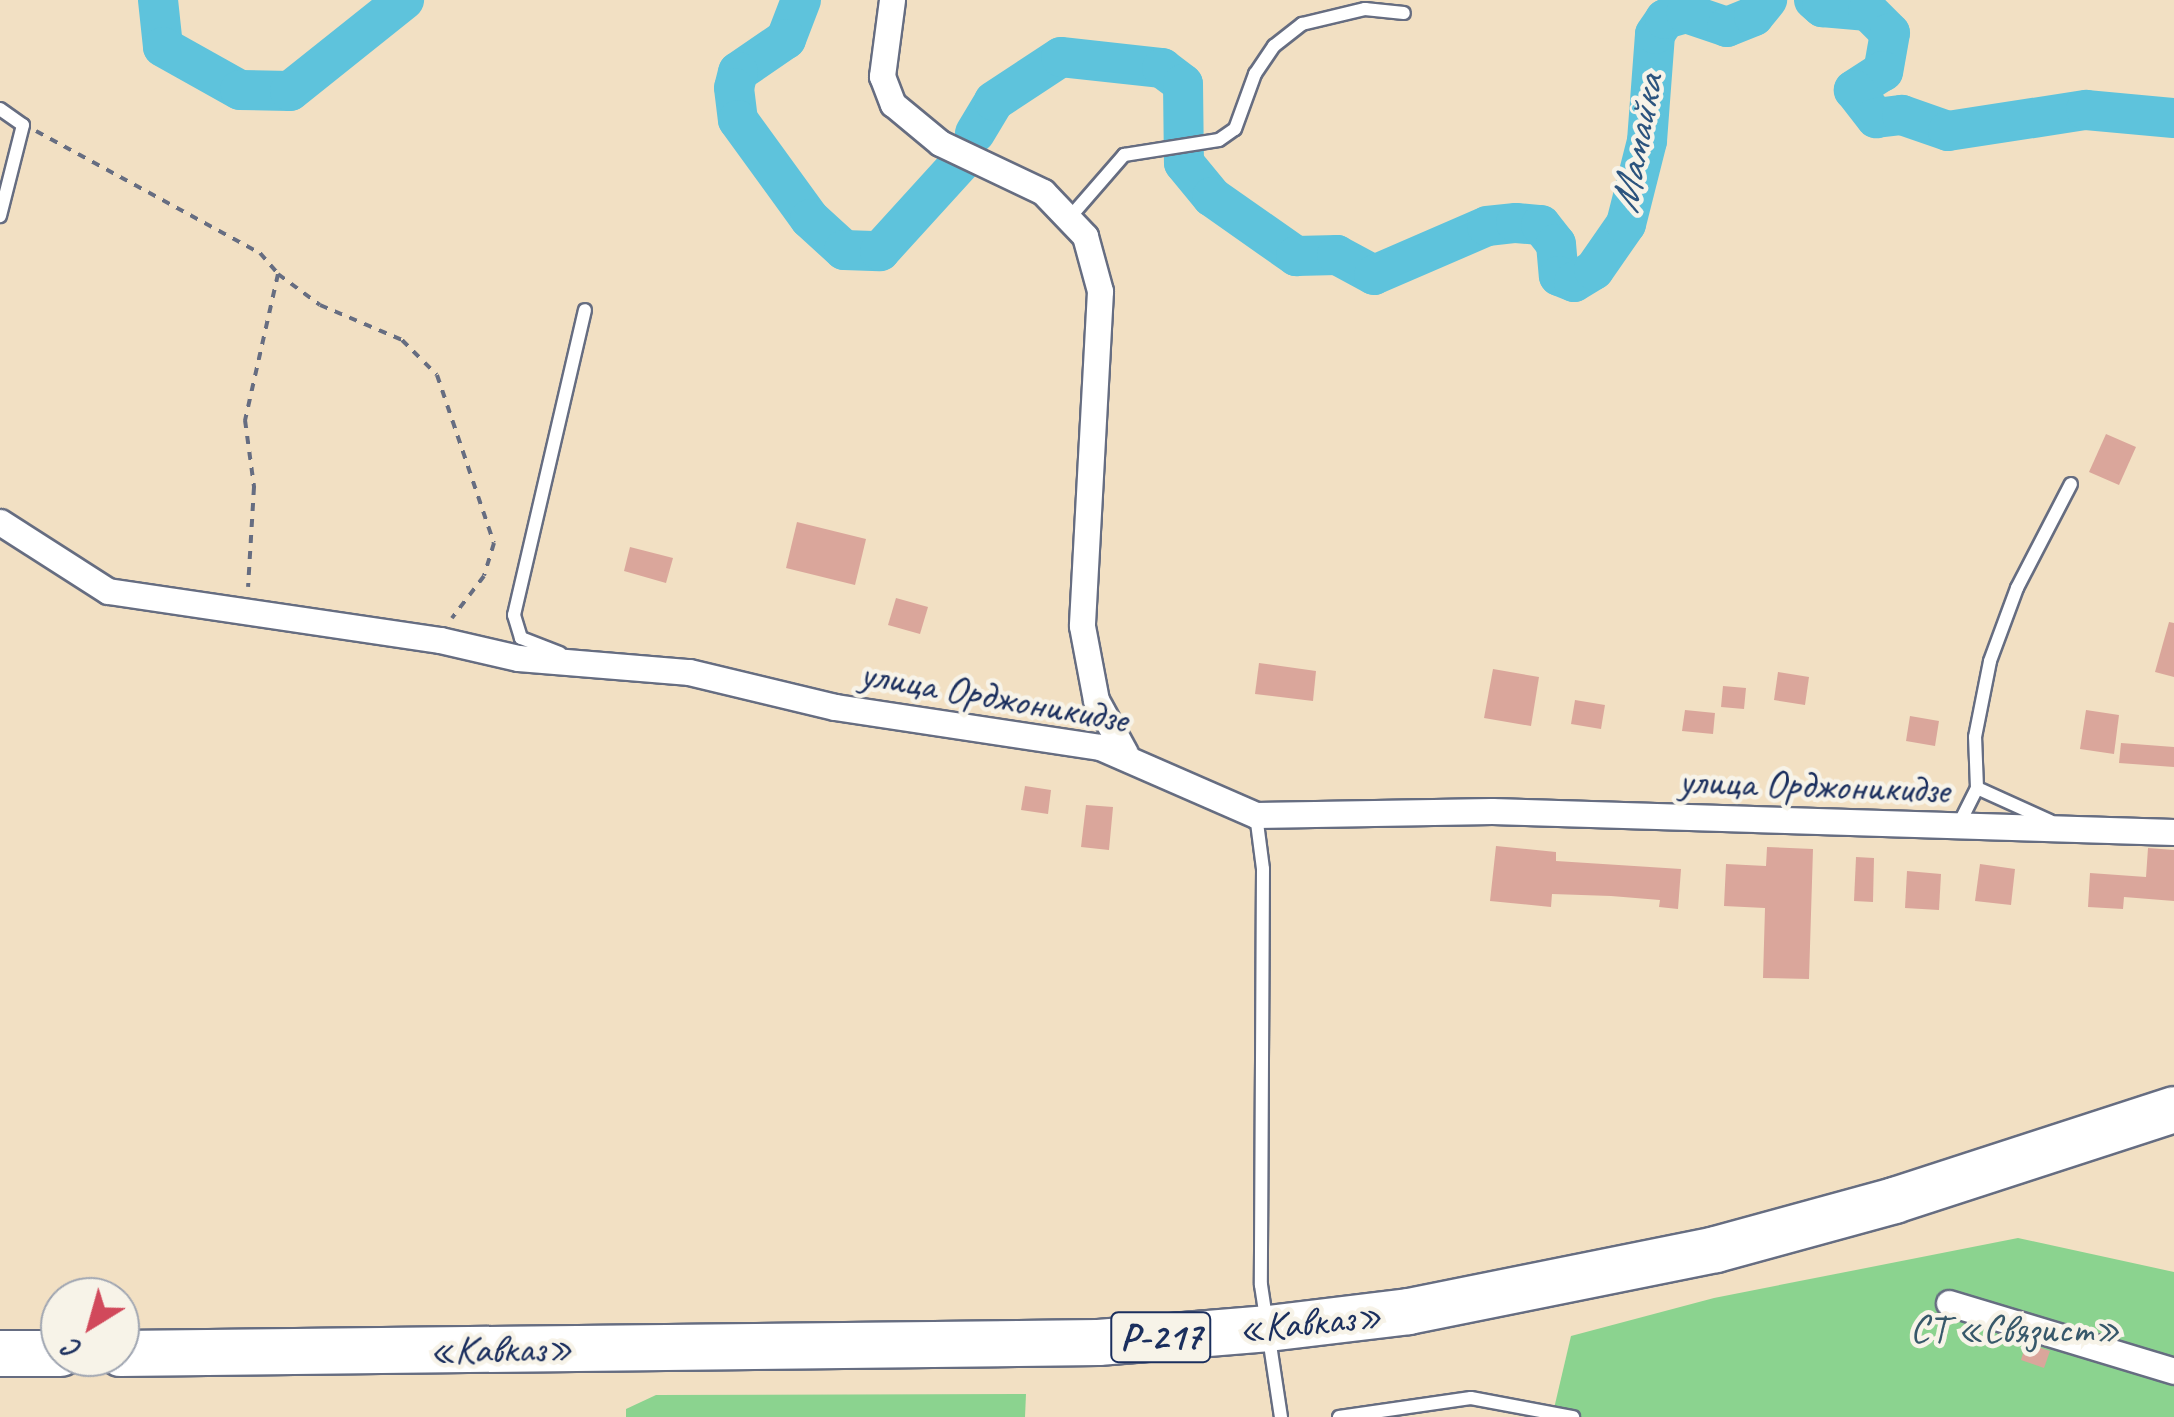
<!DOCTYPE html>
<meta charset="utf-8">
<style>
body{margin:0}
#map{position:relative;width:2174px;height:1417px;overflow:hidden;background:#f2e0c3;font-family:Caveat,sans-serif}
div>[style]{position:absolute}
.green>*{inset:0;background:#8bd38f}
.river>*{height:40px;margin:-20px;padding:0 20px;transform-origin:20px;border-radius:20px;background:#5ec3dc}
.building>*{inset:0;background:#daa69b}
.path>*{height:4px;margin-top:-2px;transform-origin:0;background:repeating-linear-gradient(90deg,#666d81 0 8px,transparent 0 16px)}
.roads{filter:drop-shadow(2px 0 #666d81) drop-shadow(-2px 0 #666d81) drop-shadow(0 2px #666d81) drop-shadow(0 -2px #666d81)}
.lane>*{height:12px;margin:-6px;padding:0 6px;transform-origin:6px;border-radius:6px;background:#fff}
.street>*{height:25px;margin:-12.5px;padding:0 12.5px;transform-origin:12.5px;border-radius:12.5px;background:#fff}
.highway>*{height:45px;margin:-22.5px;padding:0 22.5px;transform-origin:22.5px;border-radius:22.5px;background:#fff}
span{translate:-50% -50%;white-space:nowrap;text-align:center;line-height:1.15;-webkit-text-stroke:9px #f7f3e8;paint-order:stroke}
.shield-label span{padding:2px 8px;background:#f7f3e8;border:2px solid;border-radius:8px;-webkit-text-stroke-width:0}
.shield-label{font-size:38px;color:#1b2f5e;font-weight:700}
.street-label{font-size:40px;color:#1b2f5e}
.park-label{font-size:40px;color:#37586a}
.water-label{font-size:42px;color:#2c547e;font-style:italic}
.north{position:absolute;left:40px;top:1277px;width:100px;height:100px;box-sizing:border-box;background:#f7f3e8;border:2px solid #9fa5b1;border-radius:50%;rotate:217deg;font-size:28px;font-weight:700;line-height:40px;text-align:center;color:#1b2f5e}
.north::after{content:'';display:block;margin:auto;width:35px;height:45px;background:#d1495b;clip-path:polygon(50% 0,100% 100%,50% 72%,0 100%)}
</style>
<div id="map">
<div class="green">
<div style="clip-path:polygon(2018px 1238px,2174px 1272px,2174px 1417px,1552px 1417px,1571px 1336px,1714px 1298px)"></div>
<div style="clip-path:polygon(1026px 1394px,1025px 1417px,626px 1417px,626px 1409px,656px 1395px)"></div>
</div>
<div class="river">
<div style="left:158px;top:0;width:47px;rotate:83.9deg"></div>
<div style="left:163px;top:47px;width:88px;rotate:29.2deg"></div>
<div style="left:240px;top:90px;width:50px;rotate:1.1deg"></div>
<div style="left:290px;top:91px;width:146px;rotate:-38.6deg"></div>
<div style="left:801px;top:0;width:42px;rotate:111deg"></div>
<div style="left:786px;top:39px;width:58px;rotate:145.5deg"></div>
<div style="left:738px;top:72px;width:16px;rotate:104deg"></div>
<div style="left:734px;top:88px;width:32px;rotate:83deg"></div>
<div style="left:738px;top:120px;width:122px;rotate:54deg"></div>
<div style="left:810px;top:219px;width:46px;rotate:42.4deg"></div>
<div style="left:844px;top:250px;width:36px;rotate:2deg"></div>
<div style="left:880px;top:251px;width:122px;rotate:-47.7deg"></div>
<div style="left:1814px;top:0;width:11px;rotate:41deg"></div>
<div style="left:1822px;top:7px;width:46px;rotate:5deg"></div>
<div style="left:1868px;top:11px;width:31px;rotate:45deg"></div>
<div style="left:1890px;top:33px;width:39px;rotate:100deg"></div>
<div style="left:1883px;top:71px;width:35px;rotate:147deg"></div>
<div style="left:1854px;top:90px;width:36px;rotate:52deg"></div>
<div style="left:1876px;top:118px;width:26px;rotate:-7deg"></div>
<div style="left:1902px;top:115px;width:49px;rotate:19.2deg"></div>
<div style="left:1948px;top:131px;width:140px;rotate:-8.7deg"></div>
<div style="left:2086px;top:110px;width:88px;rotate:5.2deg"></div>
<div style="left:975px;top:133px;width:37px;rotate:-59deg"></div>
<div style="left:994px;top:101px;width:80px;rotate:-33.3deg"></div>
<div style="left:1061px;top:57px;width:102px;rotate:6.2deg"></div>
<div style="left:1162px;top:68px;width:26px;rotate:37deg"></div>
<div style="left:1183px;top:84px;width:79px;rotate:89.3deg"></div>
<div style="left:1184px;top:163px;width:44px;rotate:50.5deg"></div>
<div style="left:1212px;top:197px;width:103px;rotate:35.1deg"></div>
<div style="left:1296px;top:256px;width:41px;rotate:-1.4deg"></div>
<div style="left:1337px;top:255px;width:42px;rotate:28.4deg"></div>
<div style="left:1374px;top:275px;width:123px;rotate:-23.4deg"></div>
<div style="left:1487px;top:226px;width:29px;rotate:-6deg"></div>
<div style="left:1516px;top:223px;width:25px;rotate:5deg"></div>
<div style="left:1541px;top:225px;width:24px;rotate:52deg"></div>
<div style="left:1556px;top:244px;width:32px;rotate:85deg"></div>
<div style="left:1559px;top:276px;width:16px;rotate:22deg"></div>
<div style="left:1574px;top:282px;width:23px;rotate:-31deg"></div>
<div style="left:1594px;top:270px;width:56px;rotate:-55.2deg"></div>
<div style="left:1626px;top:224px;width:86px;rotate:-75.8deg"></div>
<div style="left:1647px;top:141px;width:107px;rotate:-85.7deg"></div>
<div style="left:1655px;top:34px;width:18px;rotate:-56deg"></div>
<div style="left:1665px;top:19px;width:22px;rotate:-16deg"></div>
<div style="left:1686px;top:13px;width:43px;rotate:18.9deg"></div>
<div style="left:1727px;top:27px;width:29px;rotate:-22deg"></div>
<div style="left:1754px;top:16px;width:21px;rotate:-51deg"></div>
</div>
<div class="building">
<div style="clip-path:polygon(2106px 434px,2136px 447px,2119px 485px,2089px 472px)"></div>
<div style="clip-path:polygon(797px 522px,866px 539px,855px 585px,786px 568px)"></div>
<div style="clip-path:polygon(630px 547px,673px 558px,666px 583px,624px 571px)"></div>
<div style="clip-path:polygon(896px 598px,928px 607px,920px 634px,888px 625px)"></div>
<div style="clip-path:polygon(2169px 622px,2174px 623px,2174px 677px,2155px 672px)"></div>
<div style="clip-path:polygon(1259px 663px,1316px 671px,1313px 701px,1255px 694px)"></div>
<div style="clip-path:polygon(1493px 669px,1539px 677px,1531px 726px,1484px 718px)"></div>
<div style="clip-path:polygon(1778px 672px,1809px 677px,1805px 705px,1774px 700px)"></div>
<div style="clip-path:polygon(1723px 686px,1746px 688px,1744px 709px,1721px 707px)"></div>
<div style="clip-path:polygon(1575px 700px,1605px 705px,1601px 729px,1571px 724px)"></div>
<div style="clip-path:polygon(1685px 710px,1715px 713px,1713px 734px,1682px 731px)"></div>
<div style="clip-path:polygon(2086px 710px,2119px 715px,2114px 754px,2080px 749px)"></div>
<div style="clip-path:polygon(1910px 716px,1939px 721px,1935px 746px,1906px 741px)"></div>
<div style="clip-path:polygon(2121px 743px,2174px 747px,2174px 767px,2119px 763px)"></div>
<div style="clip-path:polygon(1025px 786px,1051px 790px,1048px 814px,1021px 810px)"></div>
<div style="clip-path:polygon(1086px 805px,1113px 807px,1109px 850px,1081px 847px)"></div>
<div style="clip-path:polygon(1496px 846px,1556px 852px,1556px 861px,1681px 869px,1678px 909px,1659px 907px,1660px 900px,1611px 896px,1552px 894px,1551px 907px,1490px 901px)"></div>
<div style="clip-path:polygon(1767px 847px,1813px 849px,1809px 979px,1763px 978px,1765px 908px,1724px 906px,1726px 864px,1766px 866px)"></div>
<div style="clip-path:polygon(2148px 848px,2174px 850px,2174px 901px,2124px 897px,2123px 909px,2088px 907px,2090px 873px,2146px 877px)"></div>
<div style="clip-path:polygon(1856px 857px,1874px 858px,1873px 902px,1854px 901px)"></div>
<div style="clip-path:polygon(1980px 864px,2015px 869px,2011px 905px,1975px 901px)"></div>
<div style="clip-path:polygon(1907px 871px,1941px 874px,1939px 910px,1905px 908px)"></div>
<div style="clip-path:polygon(2026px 1343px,2050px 1351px,2044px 1368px,2021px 1360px)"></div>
</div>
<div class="path">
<div style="left:36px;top:131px;width:255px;rotate:28.6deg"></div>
<div style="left:260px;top:253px;width:28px;rotate:49deg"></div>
<div style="left:278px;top:274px;width:150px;rotate:102.7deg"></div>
<div style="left:245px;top:420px;width:68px;rotate:82.3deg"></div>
<div style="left:254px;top:487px;width:100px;rotate:93.4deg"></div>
<div style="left:278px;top:274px;width:52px;rotate:36.4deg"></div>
<div style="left:320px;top:305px;width:89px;rotate:23.1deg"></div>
<div style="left:402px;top:340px;width:49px;rotate:45deg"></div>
<div style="left:437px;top:375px;width:177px;rotate:71.3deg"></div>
<div style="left:494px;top:543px;width:34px;rotate:107deg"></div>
<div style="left:484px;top:576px;width:53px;rotate:127.3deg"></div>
</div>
<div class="roads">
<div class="lane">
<div style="left:0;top:109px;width:28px;rotate:35deg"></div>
<div style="left:23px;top:125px;width:94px;rotate:104.2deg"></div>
<div style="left:1071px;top:216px;width:81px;rotate:-49deg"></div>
<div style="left:1124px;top:155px;width:96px;rotate:-9deg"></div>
<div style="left:1219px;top:140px;width:19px;rotate:-35deg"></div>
<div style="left:1235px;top:129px;width:59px;rotate:-70deg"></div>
<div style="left:1255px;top:74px;width:34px;rotate:-56deg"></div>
<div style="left:1274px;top:46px;width:36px;rotate:-38deg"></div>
<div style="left:1302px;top:24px;width:65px;rotate:-13.4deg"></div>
<div style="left:1365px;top:9px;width:39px;rotate:6deg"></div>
<div style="left:560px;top:653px;width:42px;rotate:-159deg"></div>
<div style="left:521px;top:638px;width:24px;rotate:-107deg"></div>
<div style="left:514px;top:615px;width:313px;rotate:-76.9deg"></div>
<div style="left:1256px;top:815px;width:54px;rotate:82.6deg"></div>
<div style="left:1263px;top:869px;width:416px;rotate:90.3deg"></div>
<div style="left:1261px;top:1285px;width:134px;rotate:81.4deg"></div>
<div style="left:2050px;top:821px;width:80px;rotate:-155.7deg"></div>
<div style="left:1977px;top:788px;width:51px;rotate:-92.2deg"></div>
<div style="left:1975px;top:737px;width:77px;rotate:-78.8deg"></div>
<div style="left:1990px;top:661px;width:78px;rotate:-69.7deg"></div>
<div style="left:2017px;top:588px;width:117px;rotate:-62.6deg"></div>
<div style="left:1958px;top:826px;width:42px;rotate:-63.4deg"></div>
<div style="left:1339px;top:1417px;width:133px;rotate:-8.2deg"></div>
<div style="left:1471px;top:1398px;width:104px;rotate:10.6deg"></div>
</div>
<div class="street">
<div style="left:892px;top:0;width:77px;rotate:97.5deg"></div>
<div style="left:882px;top:76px;width:30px;rotate:69deg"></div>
<div style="left:893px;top:104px;width:61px;rotate:39.7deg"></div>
<div style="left:940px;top:143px;width:114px;rotate:25.4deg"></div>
<div style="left:1043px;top:192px;width:61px;rotate:46.3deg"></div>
<div style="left:1085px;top:236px;width:57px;rotate:74.7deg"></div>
<div style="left:1100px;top:291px;width:335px;rotate:93.1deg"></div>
<div style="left:1082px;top:626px;width:75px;rotate:79.3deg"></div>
<div style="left:1096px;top:700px;width:60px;rotate:61.3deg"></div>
<div style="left:0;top:522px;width:128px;rotate:32.6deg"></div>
<div style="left:108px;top:591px;width:336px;rotate:8.4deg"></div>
<div style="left:440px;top:640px;width:80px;rotate:13deg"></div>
<div style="left:518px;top:658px;width:172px;rotate:4.7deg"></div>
<div style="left:689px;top:672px;width:150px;rotate:13.5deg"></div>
<div style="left:835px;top:707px;width:268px;rotate:8.6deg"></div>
<div style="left:1100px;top:747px;width:170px;rotate:23.6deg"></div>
<div style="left:1256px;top:815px;width:236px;rotate:-1deg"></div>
<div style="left:1492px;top:811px;width:682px;rotate:1.76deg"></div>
<div style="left:1949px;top:1303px;width:235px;rotate:16.8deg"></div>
</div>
<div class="highway">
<div style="left:0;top:1353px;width:60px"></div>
<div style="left:120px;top:1353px;width:978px;rotate:-0.64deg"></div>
<div style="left:1098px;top:1342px;width:171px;rotate:-4.7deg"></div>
<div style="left:1268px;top:1328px;width:141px;rotate:-6.9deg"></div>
<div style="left:1408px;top:1311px;width:313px;rotate:-11.4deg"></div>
<div style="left:1715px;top:1249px;width:186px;rotate:-15.3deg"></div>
<div style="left:1894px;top:1200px;width:294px;rotate:-18deg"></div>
</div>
</div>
<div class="shield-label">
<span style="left:1161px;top:1337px">Р-217</span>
</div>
<div class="street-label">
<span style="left:994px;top:696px;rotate:10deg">улица Орджоникидзе</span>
<span style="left:1814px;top:785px;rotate:2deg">улица Орджоникидзе</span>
<span style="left:1310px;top:1322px;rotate:-6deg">«Кавказ»</span>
<span style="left:501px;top:1349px;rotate:-1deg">«Кавказ»</span>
</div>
<div class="park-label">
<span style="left:2015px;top:1329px">СТ «Связист»</span>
</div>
<div class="water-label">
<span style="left:1637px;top:144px;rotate:-79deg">Мамайка</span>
</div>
<div class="north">С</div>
</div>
